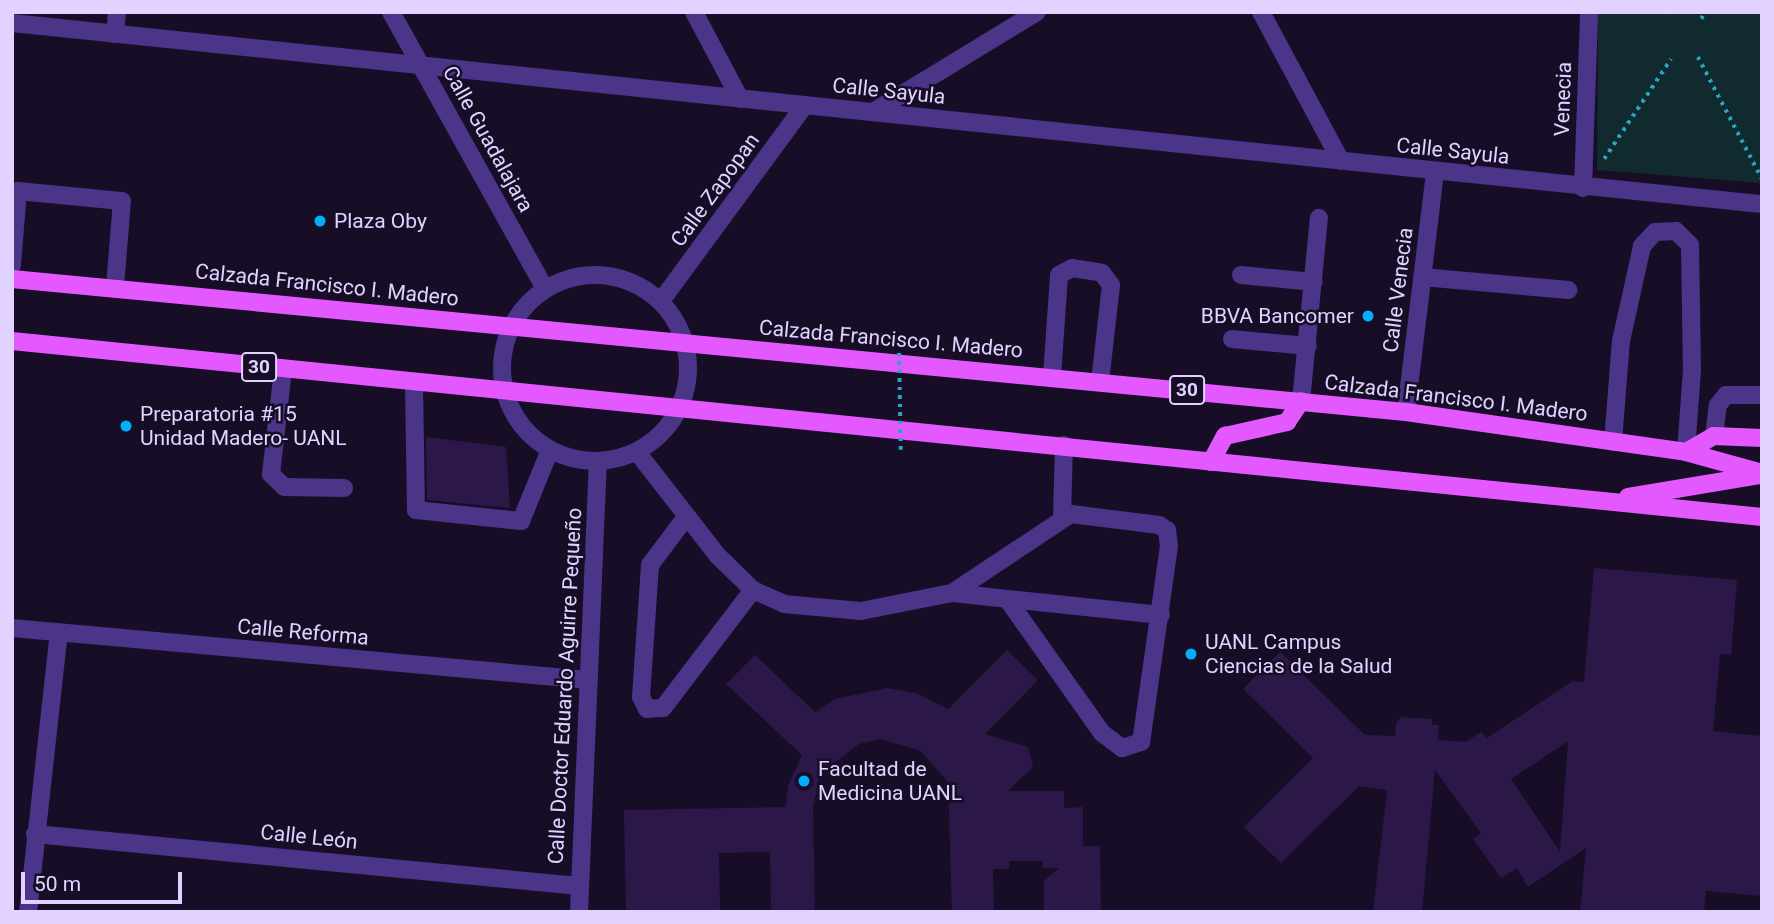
<!DOCTYPE html>
<meta charset="utf-8">
<style>
body{margin:0}
#map{position:relative;width:1774px;height:924px;overflow:hidden;background:#170d26;font-family:Roboto,sans-serif}
div>[style]{position:absolute}
.green>*{inset:0;background:#102a30}
.building>*{inset:0;background:#2c1848}
.path>*{height:3.5px;margin-top:-1.75px;transform-origin:0;background:repeating-linear-gradient(90deg,#27a7be 0 3.5px,transparent 0 8.5px)}
.minor>*{height:18px;margin:-9px;padding:0 9px;transform-origin:9px;border-radius:9px;background:#4a3588}
.minor>.ring{margin:-9px;padding:0;box-sizing:content-box;background:none;border:18px solid #4a3588;border-radius:50%}
.major>*{height:18px;margin:-9px;padding:0 9px;transform-origin:9px;border-radius:9px;background:#e459ff}
.path-bridge>*{height:3.5px;margin-top:-1.75px;transform-origin:0;background:repeating-linear-gradient(90deg,#27a7be 0 3.5px,transparent 0 8.5px)}
.dots>*{width:19px;height:19px;translate:-50% -50%;box-sizing:border-box;border:4px solid #170d26;border-radius:50%}
span{translate:-50% -50%;white-space:nowrap;text-align:center;line-height:1.15;-webkit-text-stroke:5px #170d26;paint-order:stroke}
.shield-label span{padding:2px 5px;background:#170d26;border:2px solid;border-radius:5px;-webkit-text-stroke-width:0}
.shield-label{font-size:19px;color:#e1d2ff;font-weight:700}
.street-label{font-size:21px;color:#e1d2ff}
.poi-label{font-size:21px;color:#e1d2ff}
.left{translate:0 -50%;text-align:left}
.right{translate:-100% -50%;text-align:right}
.frame{position:absolute;inset:0;border:14px solid #e1d2ff;pointer-events:none}
.scale{position:absolute;left:21px;top:872px;width:161px;height:32px;box-sizing:border-box;border:4px solid #e1d2ff;border-top:0;padding-left:9px;font-size:21px;line-height:24px;white-space:nowrap;color:#e1d2ff;-webkit-text-stroke:5px #170d26;paint-order:stroke}
</style>
<div id="map">
<div class="green">
<div style="clip-path:polygon(1598px 12px,1762px 12px,1762px 183px,1597px 170px)"></div>
</div>
<div class="building">
<div style="clip-path:polygon(426px 437px,506px 447px,510px 508px,427px 500px)"></div>
<div style="clip-path:polygon(evenodd,1594px 568px,1737px 580px,1731px 655px,1720px 654px,1713px 731px,1762px 736px,1762px 896px,1706px 891px,1704px 912px,1580px 912px,1586px 848px,1528px 887px,1517px 868px,1501px 878px,1473px 839px,1481px 833px,1435px 770px,1422px 912px,1373px 912px,1387px 790px,1359px 786px,1281px 863px,1244px 827px,1313px 758px,1243px 689px,1280px 652px,1365px 735px,1395px 736px,1396px 723px,1402px 717px,1432px 719px,1432px 725px,1439px 725px,1438px 740px,1466px 742px,1481px 732px,1487px 738px,1573px 681px,1584px 682px,1594px 568px,1568px 741px,1560px 852px,1511px 779px,1568px 741px)"></div>
<div style="clip-path:polygon(1007px 650px,1038px 680px,985px 734px,1028px 747px,1033px 767px,1008px 791px,1064px 791px,1064px 808px,1083px 807px,1083px 846px,1100px 846px,1101px 910px,1044px 912px,1044px 881px,1059px 868px,1043px 868px,1043px 861px,1009px 861px,1009px 869px,993px 869px,994px 912px,952px 912px,948px 782px,921px 751px,880px 739px,859px 744px,820px 774px,813px 808px,815px 912px,771px 912px,770px 852px,719px 853px,720px 912px,626px 912px,624px 810px,786px 807px,788px 786px,802px 755px,726px 684px,755px 655px,815px 712px,835px 699px,887px 688px,916px 693px,948px 709px)"></div>
</div>
<div class="path">
<div style="left:1672px;top:12px;width:2px;rotate:63deg"></div>
<div style="left:1701px;top:19px;width:8px;rotate:-60deg"></div>
<div style="left:1698px;top:57px;width:138px;rotate:62.3deg"></div>
<div style="left:1604px;top:159px;width:120px;rotate:-56.2deg"></div>
<div style="left:854px;top:340px;width:6px;rotate:-81deg"></div>
<div style="left:855px;top:334px;width:44px;rotate:2.6deg"></div>
</div>
<div class="minor">
<div style="left:391px;top:12px;width:317px;rotate:60.9deg"></div>
<div style="left:694px;top:12px;width:98px;rotate:62.1deg"></div>
<div style="left:1261px;top:12px;width:169px;rotate:61.8deg"></div>
<div style="left:12px;top:23px;width:1759px;rotate:5.91deg"></div>
<div style="left:115px;top:34px;width:22px;rotate:-85deg"></div>
<div style="left:873px;top:112px;width:192px;rotate:-31.4deg"></div>
<div style="left:1583px;top:188px;width:176px;rotate:-88deg"></div>
<div style="left:12px;top:265px;width:74px;rotate:-85.4deg"></div>
<div style="left:18px;top:191px;width:104px;rotate:5.5deg"></div>
<div style="left:122px;top:201px;width:85px;rotate:94.7deg"></div>
<div class="ring" style="left:502px;top:275px;width:168px;height:168px"></div>
<div style="left:1241px;top:275px;width:73px;rotate:5.5deg"></div>
<div style="left:1422px;top:277px;width:147px;rotate:5.1deg"></div>
<div style="left:661px;top:301px;width:243px;rotate:-53.7deg"></div>
<div style="left:1232px;top:339px;width:76px;rotate:5.3deg"></div>
<div style="left:283px;top:370px;width:105px;rotate:96.6deg"></div>
<div style="left:271px;top:474px;width:18px;rotate:45deg"></div>
<div style="left:284px;top:487px;width:60px;rotate:1deg"></div>
<div style="left:1052px;top:376px;width:101px;rotate:-86deg"></div>
<div style="left:1059px;top:275px;width:15px;rotate:-28deg"></div>
<div style="left:1072px;top:268px;width:30px;rotate:9deg"></div>
<div style="left:1102px;top:273px;width:15px;rotate:53deg"></div>
<div style="left:1111px;top:285px;width:97px;rotate:96.5deg"></div>
<div style="left:414px;top:384px;width:126px;rotate:89.1deg"></div>
<div style="left:416px;top:510px;width:106px;rotate:6deg"></div>
<div style="left:521px;top:521px;width:77px;rotate:-67.8deg"></div>
<div style="left:1301px;top:401px;width:184px;rotate:-84.4deg"></div>
<div style="left:1406px;top:412px;width:242px;rotate:-83.1deg"></div>
<div style="left:1714px;top:436px;width:31px;rotate:-83deg"></div>
<div style="left:1718px;top:405px;width:13px;rotate:-51deg"></div>
<div style="left:1726px;top:395px;width:36px"></div>
<div style="left:1613px;top:442px;width:101px;rotate:-85.5deg"></div>
<div style="left:1621px;top:341px;width:97px;rotate:-77.5deg"></div>
<div style="left:1642px;top:246px;width:19px;rotate:-47deg"></div>
<div style="left:1655px;top:232px;width:21px;rotate:-3deg"></div>
<div style="left:1676px;top:231px;width:20px;rotate:45deg"></div>
<div style="left:1690px;top:245px;width:125px;rotate:89.1deg"></div>
<div style="left:1692px;top:370px;width:82px;rotate:94.2deg"></div>
<div style="left:637px;top:452px;width:132px;rotate:52.1deg"></div>
<div style="left:718px;top:556px;width:49px;rotate:44.2deg"></div>
<div style="left:753px;top:590px;width:34px;rotate:24deg"></div>
<div style="left:784px;top:604px;width:77px;rotate:5.2deg"></div>
<div style="left:861px;top:611px;width:93px;rotate:-11.2deg"></div>
<div style="left:952px;top:593px;width:143px;rotate:-33.6deg"></div>
<div style="left:1071px;top:514px;width:89px;rotate:7.1deg"></div>
<div style="left:1159px;top:525px;width:9px;rotate:32deg"></div>
<div style="left:1167px;top:530px;width:16px;rotate:83deg"></div>
<div style="left:1169px;top:546px;width:198px;rotate:98.1deg"></div>
<div style="left:1141px;top:742px;width:20px;rotate:162deg"></div>
<div style="left:1122px;top:748px;width:25px;rotate:-143deg"></div>
<div style="left:1102px;top:733px;width:164px;rotate:-125.3deg"></div>
<div style="left:1062px;top:516px;width:71px;rotate:-88.4deg"></div>
<div style="left:686px;top:517px;width:60px;rotate:126.9deg"></div>
<div style="left:650px;top:565px;width:132px;rotate:93.9deg"></div>
<div style="left:641px;top:697px;width:13px;rotate:63deg"></div>
<div style="left:647px;top:709px;width:16px;rotate:-4deg"></div>
<div style="left:663px;top:708px;width:148px;rotate:-52.7deg"></div>
<div style="left:952px;top:593px;width:210px;rotate:6deg"></div>
<div style="left:12px;top:628px;width:579px;rotate:5.15deg"></div>
<div style="left:35px;top:834px;width:546px;rotate:5.46deg"></div>
<div style="left:28px;top:912px;width:281px;rotate:-83.7deg"></div>
<div style="left:579px;top:912px;width:450px;rotate:-87.6deg"></div>
</div>
<div class="major">
<div style="left:12px;top:279px;width:1400px;rotate:5.45deg"></div>
<div style="left:1406px;top:412px;width:283px;rotate:8.1deg"></div>
<div style="left:1686px;top:452px;width:79px;rotate:15.4deg"></div>
<div style="left:12px;top:341px;width:1759px;rotate:5.74deg"></div>
<div style="left:1686px;top:452px;width:32px;rotate:-30deg"></div>
<div style="left:1714px;top:436px;width:48px;rotate:2.4deg"></div>
<div style="left:1211px;top:462px;width:30px;rotate:-62deg"></div>
<div style="left:1225px;top:436px;width:64px;rotate:-12.7deg"></div>
<div style="left:1287px;top:422px;width:25px;rotate:-56deg"></div>
<div style="left:1628px;top:497px;width:133px;rotate:-9.5deg"></div>
</div>
<div class="path-bridge">
<div style="left:899px;top:336px;width:114px;rotate:89deg"></div>
</div>
<div class="dots">
<div style="left:320px;top:221px;background:#00aefd"></div>
<div style="left:1368px;top:316px;background:#00aefd"></div>
<div style="left:126px;top:426px;background:#00aefd"></div>
<div style="left:1191px;top:654px;background:#00aefd"></div>
<div style="left:804px;top:781px;background:#00aefd"></div>
</div>
<div class="shield-label">
<span style="left:259px;top:367px">30</span>
<span style="left:1187px;top:390px">30</span>
</div>
<div class="street-label">
<span style="left:889px;top:91px;rotate:6deg">Calle Sayula</span>
<span style="left:1563px;top:99px;rotate:-88deg">Venecia</span>
<span style="left:488px;top:139px;rotate:61deg">Calle Guadalajara</span>
<span style="left:1453px;top:151px;rotate:6deg">Calle Sayula</span>
<span style="left:715px;top:190px;rotate:-54deg">Calle Zapopan</span>
<span style="left:327px;top:285px;rotate:6deg">Calzada Francisco I. Madero</span>
<span style="left:1398px;top:290px;rotate:-83deg">Calle Venecia</span>
<span style="left:891px;top:339px;rotate:5deg">Calzada Francisco I. Madero</span>
<span style="left:1456px;top:398px;rotate:7deg">Calzada Francisco I. Madero</span>
<span style="left:303px;top:632px;rotate:5deg">Calle Reforma</span>
<span style="left:565px;top:686px;rotate:-87deg">Calle Doctor Eduardo Aguirre Pequeño</span>
<span style="left:309px;top:837px;rotate:6deg">Calle León</span>
</div>
<div class="poi-label">
<span class="left" style="left:334px;top:221px">Plaza Oby</span>
<span class="right" style="left:1354px;top:316px">BBVA Bancomer</span>
<span class="left" style="left:140px;top:426px">Preparatoria #15<br>Unidad Madero- UANL</span>
<span class="left" style="left:1205px;top:654px">UANL Campus<br>Ciencias de la Salud</span>
<span class="left" style="left:818px;top:781px">Facultad de<br>Medicina UANL</span>
</div>
<div class="frame"></div>
<div class="scale">50 m</div>
</div>
